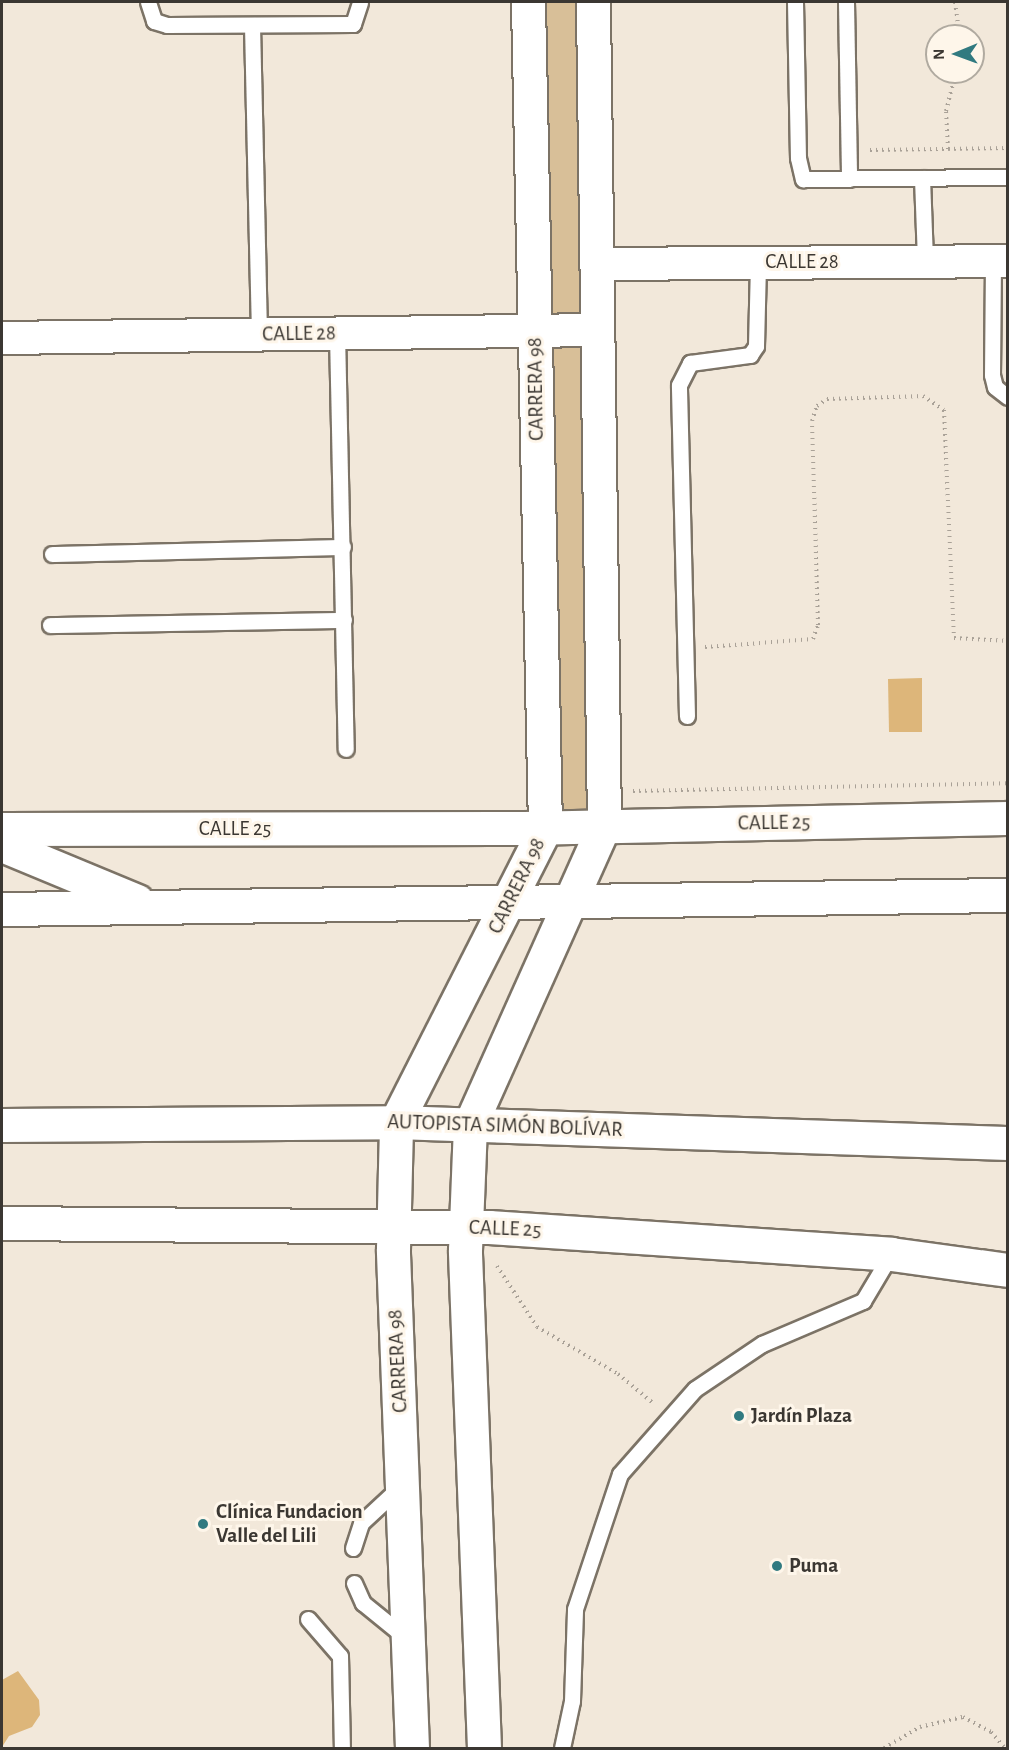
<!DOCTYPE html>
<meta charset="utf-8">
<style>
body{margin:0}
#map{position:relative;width:1009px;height:1750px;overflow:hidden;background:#f2e8da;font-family:"Alegreya Sans",sans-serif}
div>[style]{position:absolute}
.green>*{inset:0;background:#d8bf98}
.water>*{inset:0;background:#ddb67a}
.path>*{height:4px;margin-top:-2px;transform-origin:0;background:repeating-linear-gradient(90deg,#a9a197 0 1.5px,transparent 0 6px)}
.roads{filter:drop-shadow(2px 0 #7c7366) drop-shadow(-2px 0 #7c7366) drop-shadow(0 2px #7c7366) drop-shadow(0 -2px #7c7366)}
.service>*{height:15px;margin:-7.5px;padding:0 7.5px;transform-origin:7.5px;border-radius:7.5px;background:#fff}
.minor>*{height:32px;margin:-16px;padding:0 16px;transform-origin:16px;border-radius:16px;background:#fff}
.tertiary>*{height:33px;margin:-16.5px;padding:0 16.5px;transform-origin:16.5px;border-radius:16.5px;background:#fff}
.trunk>*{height:33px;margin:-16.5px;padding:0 16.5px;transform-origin:16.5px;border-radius:16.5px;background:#fff}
.dots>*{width:16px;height:16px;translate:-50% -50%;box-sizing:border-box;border:3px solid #fef6ea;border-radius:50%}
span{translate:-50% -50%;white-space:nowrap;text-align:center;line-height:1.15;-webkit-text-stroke:6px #fef6ea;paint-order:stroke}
.street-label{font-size:21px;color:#3b3732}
.poi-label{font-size:21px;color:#3b3732;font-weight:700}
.left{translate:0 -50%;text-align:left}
.frame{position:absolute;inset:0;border:3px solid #3b3732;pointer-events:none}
.north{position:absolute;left:925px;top:24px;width:60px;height:60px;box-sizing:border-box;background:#fef6ea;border:2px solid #b0aaa0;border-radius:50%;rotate:269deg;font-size:16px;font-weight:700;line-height:24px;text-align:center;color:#3b3732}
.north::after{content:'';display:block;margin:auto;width:21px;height:27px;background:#317a80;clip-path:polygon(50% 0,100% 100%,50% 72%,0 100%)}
</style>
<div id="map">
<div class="green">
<div style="clip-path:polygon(528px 2px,593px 2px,604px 825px,545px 828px)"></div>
</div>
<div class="water">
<div style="clip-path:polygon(922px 678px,922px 732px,889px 732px,888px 679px)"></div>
<div style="clip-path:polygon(18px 1671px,39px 1700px,40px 1715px,32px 1727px,9px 1736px,2px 1747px,2px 1680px)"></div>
</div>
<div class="path">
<div style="left:955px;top:2px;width:34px;rotate:82deg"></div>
<div style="left:948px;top:149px;width:38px;rotate:-93deg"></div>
<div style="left:946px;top:111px;width:40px;rotate:-75.6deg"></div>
<div style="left:870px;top:150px;width:138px;rotate:-0.8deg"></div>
<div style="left:705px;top:647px;width:108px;rotate:-4.2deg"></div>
<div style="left:813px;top:639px;width:15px;rotate:-70deg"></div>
<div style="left:818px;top:625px;width:204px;rotate:-91.7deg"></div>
<div style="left:812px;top:421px;width:16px;rotate:-72deg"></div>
<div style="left:817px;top:406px;width:12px;rotate:-35deg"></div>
<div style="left:827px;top:399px;width:96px;rotate:-1.8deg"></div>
<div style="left:923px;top:396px;width:25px;rotate:34deg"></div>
<div style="left:944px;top:410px;width:228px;rotate:87.5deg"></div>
<div style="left:954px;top:638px;width:54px;rotate:3.2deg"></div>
<div style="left:633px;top:791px;width:375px;rotate:-1.2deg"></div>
<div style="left:497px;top:1266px;width:73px;rotate:56.7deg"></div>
<div style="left:537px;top:1327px;width:94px;rotate:30.1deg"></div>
<div style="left:618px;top:1374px;width:47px;rotate:39.8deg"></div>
<div style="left:884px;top:1748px;width:42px;rotate:-30.3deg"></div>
<div style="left:920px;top:1727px;width:44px;rotate:-13.1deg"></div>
<div style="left:963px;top:1717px;width:32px;rotate:28deg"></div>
<div style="left:991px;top:1732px;width:21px;rotate:49deg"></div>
</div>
<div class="roads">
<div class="service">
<div style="left:148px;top:2px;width:20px;rotate:72deg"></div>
<div style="left:154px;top:21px;width:14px;rotate:17deg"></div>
<div style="left:167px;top:25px;width:186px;rotate:-0.3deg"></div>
<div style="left:353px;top:24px;width:23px;rotate:-72deg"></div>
<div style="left:795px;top:2px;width:156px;rotate:88.9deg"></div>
<div style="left:798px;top:158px;width:22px;rotate:77deg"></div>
<div style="left:803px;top:179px;width:205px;rotate:-0.6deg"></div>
<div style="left:846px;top:2px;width:177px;rotate:89deg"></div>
<div style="left:252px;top:25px;width:309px;rotate:88.7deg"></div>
<div style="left:922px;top:178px;width:83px;rotate:87.9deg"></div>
<div style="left:993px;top:261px;width:114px;rotate:90.5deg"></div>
<div style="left:992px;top:375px;width:12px;rotate:76deg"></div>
<div style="left:995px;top:387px;width:16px;rotate:38deg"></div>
<div style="left:337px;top:333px;width:416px;rotate:88.8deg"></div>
<div style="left:52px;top:554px;width:291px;rotate:-1.4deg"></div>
<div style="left:50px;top:625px;width:294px;rotate:-1deg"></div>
<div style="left:687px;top:716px;width:331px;rotate:-91.4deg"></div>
<div style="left:679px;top:385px;width:25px;rotate:-63deg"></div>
<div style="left:690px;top:363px;width:61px;rotate:-7.6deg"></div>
<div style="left:750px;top:355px;width:11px;rotate:-56deg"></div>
<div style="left:756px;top:346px;width:84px;rotate:-88.6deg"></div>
<div style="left:353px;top:1548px;width:26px;rotate:-72deg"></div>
<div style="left:361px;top:1523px;width:54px;rotate:-42.8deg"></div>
<div style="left:354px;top:1583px;width:22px;rotate:66deg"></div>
<div style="left:363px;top:1603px;width:55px;rotate:39.1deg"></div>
<div style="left:308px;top:1619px;width:49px;rotate:49.1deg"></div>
<div style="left:340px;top:1656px;width:92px;rotate:88.8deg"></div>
<div style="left:562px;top:1748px;width:48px;rotate:-78deg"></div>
<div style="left:572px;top:1701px;width:92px;rotate:-88.1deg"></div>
<div style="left:575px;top:1609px;width:142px;rotate:-71.6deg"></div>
<div style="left:620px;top:1474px;width:113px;rotate:-48.6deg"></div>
<div style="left:695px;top:1389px;width:81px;rotate:-33.9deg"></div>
<div style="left:762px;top:1344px;width:110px;rotate:-23.1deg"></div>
<div style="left:863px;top:1301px;width:55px;rotate:-59.2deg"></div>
</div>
<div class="minor">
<div style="left:597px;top:264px;width:411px;rotate:-0.4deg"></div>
<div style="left:2px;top:338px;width:595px;rotate:-0.77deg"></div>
</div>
<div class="tertiary">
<div style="left:2px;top:829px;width:522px;rotate:-0.11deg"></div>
<div style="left:524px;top:828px;width:484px;rotate:-1.2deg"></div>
<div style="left:2px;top:1223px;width:487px;rotate:0.5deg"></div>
<div style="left:489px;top:1227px;width:403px;rotate:3.8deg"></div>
<div style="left:891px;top:1254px;width:118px;rotate:7.8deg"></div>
<div style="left:412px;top:1748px;width:499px;rotate:-92.2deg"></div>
<div style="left:393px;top:1249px;width:127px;rotate:-88.6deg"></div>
<div style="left:396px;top:1122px;width:330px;rotate:-63.1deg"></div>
<div style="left:545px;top:828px;width:826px;rotate:-91.18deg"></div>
<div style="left:484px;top:1748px;width:498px;rotate:-92.2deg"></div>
<div style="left:465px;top:1250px;width:125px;rotate:-87.7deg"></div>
<div style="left:470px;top:1125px;width:329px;rotate:-65.9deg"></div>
<div style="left:604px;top:825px;width:823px;rotate:-90.77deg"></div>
</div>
<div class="trunk">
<div style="left:2px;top:845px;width:146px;rotate:22.5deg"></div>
<div style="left:2px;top:909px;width:1006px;rotate:-0.8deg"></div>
<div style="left:2px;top:1125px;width:394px;rotate:-0.4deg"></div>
<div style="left:396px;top:1122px;width:612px;rotate:1.97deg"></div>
</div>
</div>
<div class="dots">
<div style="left:739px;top:1416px;background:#317a80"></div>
<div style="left:203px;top:1524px;background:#317a80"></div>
<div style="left:777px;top:1566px;background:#317a80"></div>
</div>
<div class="street-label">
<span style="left:802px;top:262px">CALLE 28</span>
<span style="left:299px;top:334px;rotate:-1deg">CALLE 28</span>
<span style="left:536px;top:389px;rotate:-91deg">CARRERA 98</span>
<span style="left:774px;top:823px;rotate:-1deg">CALLE 25</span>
<span style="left:235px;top:829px">CALLE 25</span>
<span style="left:517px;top:886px;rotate:-64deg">CARRERA 98</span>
<span style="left:505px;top:1126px;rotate:2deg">AUTOPISTA SIMÓN BOLÍVAR</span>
<span style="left:505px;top:1229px;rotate:2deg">CALLE 25</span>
<span style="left:398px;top:1361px;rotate:-93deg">CARRERA 98</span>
</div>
<div class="poi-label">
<span class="left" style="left:751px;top:1416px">Jardín Plaza</span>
<span class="left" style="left:216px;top:1524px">Clínica Fundacion<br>Valle del Lili</span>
<span class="left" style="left:789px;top:1566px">Puma</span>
</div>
<div class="frame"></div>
<div class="north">N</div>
</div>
